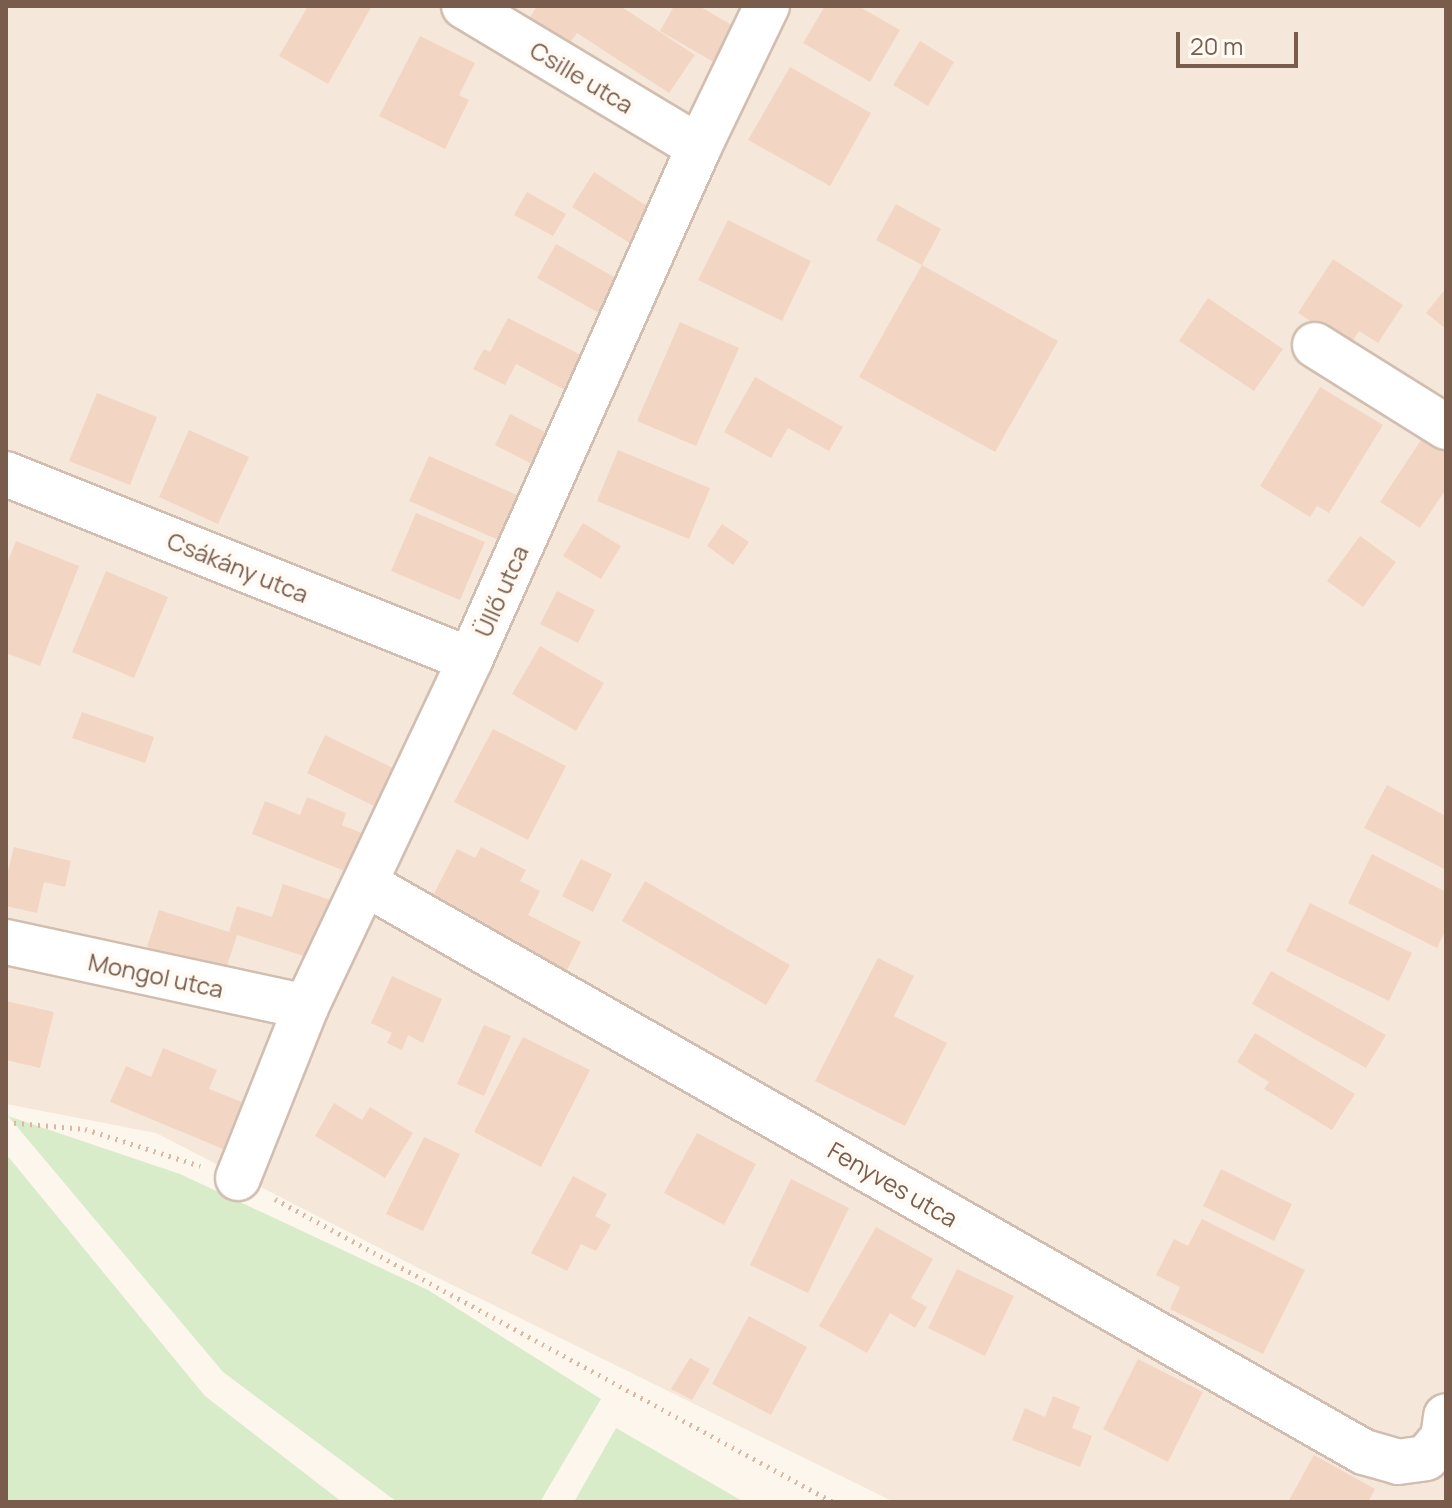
<!DOCTYPE html>
<meta charset="utf-8">
<style>
body{margin:0}
#map{position:relative;width:1452px;height:1508px;overflow:hidden;background:#fdf6ec;font-family:Manrope,sans-serif}
div>[style]{position:absolute}
.residential>*{inset:0;background:#f5e8da}
.green>*{inset:0;background:#d8ecc9}
.building>*{inset:0;background:#f3d5c3}
.path>*{height:5px;margin-top:-2.5px;transform-origin:0;background:repeating-linear-gradient(90deg,#d9b8a5 0 2px,transparent 0 8px)}
.roads{filter:drop-shadow(2px 0 #d1beb0) drop-shadow(-2px 0 #d1beb0) drop-shadow(0 2px #d1beb0) drop-shadow(0 -2px #d1beb0)}
.minor>*{height:44px;margin:-22px;padding:0 22px;transform-origin:22px;border-radius:22px;background:#fff}
span{translate:-50% -50%;white-space:nowrap;text-align:center;line-height:1.15;-webkit-text-stroke:8px #fffaf3;paint-order:stroke}
.street-label{font-size:24px;color:#7a5c4d}
.frame{position:absolute;inset:0;border:8px solid #7a5c4d;pointer-events:none}
.scale{position:absolute;left:1176px;top:32px;width:122px;height:36px;box-sizing:border-box;border:4px solid #7a5c4d;border-top:0;padding-left:10px;font-size:24px;line-height:28px;white-space:nowrap;color:#7a5c4d;-webkit-text-stroke:6px #fffaf3;paint-order:stroke}
</style>
<div id="map">
<div class="residential">
<div style="clip-path:polygon(6px 6px,1446px 6px,1446px 1502px,894px 1502px,432px 1275px,156px 1133px,6px 1104px)"></div>
</div>
<div class="green">
<div style="clip-path:polygon(8px 1116px,180px 1174px,428px 1290px,601px 1399px,540px 1502px,397px 1502px,223px 1372px)"></div>
<div style="clip-path:polygon(6px 1154px,205px 1396px,342px 1502px,6px 1502px)"></div>
<div style="clip-path:polygon(616px 1428px,744px 1502px,574px 1502px)"></div>
</div>
<div class="building">
<div style="clip-path:polygon(308px 6px,372px 6px,328px 84px,279px 56px)"></div>
<div style="clip-path:polygon(537px 6px,620px 6px,695px 55px,669px 93px,577px 33px,566px 48px,527px 22px)"></div>
<div style="clip-path:polygon(674px 6px,699px 6px,737px 28px,717px 64px,660px 31px)"></div>
<div style="clip-path:polygon(825px 6px,858px 6px,900px 30px,870px 82px,803px 43px)"></div>
<div style="clip-path:polygon(420px 36px,475px 63px,459px 95px,469px 100px,445px 149px,379px 116px)"></div>
<div style="clip-path:polygon(920px 41px,954px 62px,928px 106px,893px 85px)"></div>
<div style="clip-path:polygon(790px 67px,871px 113px,830px 186px,748px 140px)"></div>
<div style="clip-path:polygon(594px 172px,658px 213px,636px 247px,572px 207px)"></div>
<div style="clip-path:polygon(527px 192px,566px 214px,553px 236px,514px 215px)"></div>
<div style="clip-path:polygon(896px 204px,941px 229px,922px 265px,876px 240px)"></div>
<div style="clip-path:polygon(728px 220px,811px 261px,782px 321px,698px 280px)"></div>
<div style="clip-path:polygon(556px 244px,623px 282px,604px 316px,537px 278px)"></div>
<div style="clip-path:polygon(1333px 259px,1403px 305px,1378px 343px,1359px 331px,1349px 346px,1298px 313px)"></div>
<div style="clip-path:polygon(922px 265px,1058px 341px,995px 452px,859px 377px)"></div>
<div style="clip-path:polygon(1446px 288px,1446px 329px,1426px 313px)"></div>
<div style="clip-path:polygon(1208px 298px,1283px 349px,1254px 391px,1179px 341px)"></div>
<div style="clip-path:polygon(508px 318px,595px 362px,578px 397px,516px 364px,505px 385px,473px 369px,484px 349px,490px 352px)"></div>
<div style="clip-path:polygon(680px 322px,739px 348px,696px 446px,637px 421px)"></div>
<div style="clip-path:polygon(755px 377px,843px 427px,829px 451px,788px 428px,771px 458px,724px 432px)"></div>
<div style="clip-path:polygon(1320px 387px,1383px 425px,1329px 513px,1317px 506px,1310px 517px,1260px 486px)"></div>
<div style="clip-path:polygon(97px 393px,157px 417px,130px 485px,69px 461px)"></div>
<div style="clip-path:polygon(510px 414px,557px 438px,542px 469px,495px 445px)"></div>
<div style="clip-path:polygon(189px 430px,249px 457px,218px 524px,159px 497px)"></div>
<div style="clip-path:polygon(1423px 437px,1446px 452px,1446px 489px,1420px 528px,1380px 502px)"></div>
<div style="clip-path:polygon(618px 450px,710px 488px,689px 539px,597px 501px)"></div>
<div style="clip-path:polygon(429px 456px,528px 500px,508px 544px,409px 501px)"></div>
<div style="clip-path:polygon(416px 513px,485px 542px,460px 600px,391px 571px)"></div>
<div style="clip-path:polygon(583px 523px,621px 546px,601px 579px,563px 556px)"></div>
<div style="clip-path:polygon(722px 524px,749px 542px,733px 565px,707px 546px)"></div>
<div style="clip-path:polygon(1360px 536px,1396px 562px,1363px 607px,1327px 581px)"></div>
<div style="clip-path:polygon(16px 541px,79px 566px,40px 666px,6px 653px,6px 566px)"></div>
<div style="clip-path:polygon(106px 571px,168px 597px,134px 678px,72px 652px)"></div>
<div style="clip-path:polygon(557px 591px,595px 610px,578px 643px,540px 624px)"></div>
<div style="clip-path:polygon(540px 646px,604px 683px,576px 731px,512px 694px)"></div>
<div style="clip-path:polygon(82px 712px,154px 737px,145px 763px,72px 738px)"></div>
<div style="clip-path:polygon(493px 729px,566px 766px,528px 840px,454px 802px)"></div>
<div style="clip-path:polygon(325px 735px,393px 768px,374px 806px,307px 773px)"></div>
<div style="clip-path:polygon(1387px 785px,1446px 816px,1446px 870px,1364px 828px)"></div>
<div style="clip-path:polygon(307px 797px,346px 813px,342px 825px,367px 835px,352px 874px,252px 834px,265px 801px,300px 815px)"></div>
<div style="clip-path:polygon(14px 847px,71px 861px,65px 887px,44px 882px,37px 913px,6px 906px,6px 879px)"></div>
<div style="clip-path:polygon(481px 847px,526px 870px,520px 881px,540px 891px,528px 915px,581px 942px,565px 974px,428px 905px,457px 849px,475px 858px)"></div>
<div style="clip-path:polygon(1372px 854px,1446px 892px,1446px 930px,1437px 948px,1348px 903px)"></div>
<div style="clip-path:polygon(581px 859px,612px 874px,593px 912px,562px 896px)"></div>
<div style="clip-path:polygon(645px 881px,790px 965px,766px 1005px,622px 921px)"></div>
<div style="clip-path:polygon(283px 884px,331px 900px,313px 959px,237px 935px,225px 972px,147px 947px,159px 910px,229px 932px,237px 906px,272px 917px)"></div>
<div style="clip-path:polygon(1310px 903px,1412px 953px,1389px 1001px,1286px 951px)"></div>
<div style="clip-path:polygon(878px 958px,914px 976px,894px 1016px,947px 1043px,905px 1126px,815px 1081px)"></div>
<div style="clip-path:polygon(1271px 971px,1386px 1035px,1366px 1068px,1252px 1004px)"></div>
<div style="clip-path:polygon(392px 976px,442px 999px,423px 1043px,408px 1035px,402px 1050px,387px 1043px,392px 1033px,371px 1023px)"></div>
<div style="clip-path:polygon(6px 1001px,54px 1012px,40px 1068px,6px 1060px)"></div>
<div style="clip-path:polygon(484px 1025px,511px 1036px,484px 1096px,457px 1084px)"></div>
<div style="clip-path:polygon(1255px 1033px,1355px 1094px,1332px 1130px,1264px 1089px,1269px 1082px,1237px 1062px)"></div>
<div style="clip-path:polygon(523px 1037px,590px 1070px,541px 1167px,474px 1132px)"></div>
<div style="clip-path:polygon(163px 1048px,217px 1070px,209px 1089px,242px 1102px,223px 1149px,110px 1102px,126px 1066px,151px 1077px)"></div>
<div style="clip-path:polygon(334px 1103px,362px 1120px,370px 1107px,413px 1133px,385px 1178px,315px 1136px)"></div>
<div style="clip-path:polygon(697px 1133px,756px 1164px,724px 1225px,664px 1193px)"></div>
<div style="clip-path:polygon(424px 1137px,460px 1154px,423px 1231px,386px 1214px)"></div>
<div style="clip-path:polygon(1221px 1169px,1292px 1204px,1274px 1241px,1203px 1206px)"></div>
<div style="clip-path:polygon(573px 1176px,607px 1194px,595px 1216px,611px 1225px,596px 1251px,581px 1244px,567px 1271px,531px 1253px)"></div>
<div style="clip-path:polygon(791px 1179px,849px 1208px,808px 1293px,750px 1265px)"></div>
<div style="clip-path:polygon(1202px 1219px,1305px 1270px,1263px 1354px,1170px 1309px,1180px 1287px,1156px 1275px,1174px 1239px,1188px 1246px)"></div>
<div style="clip-path:polygon(876px 1227px,933px 1259px,911px 1298px,927px 1307px,915px 1328px,890px 1313px,867px 1353px,819px 1326px)"></div>
<div style="clip-path:polygon(957px 1269px,1014px 1296px,985px 1356px,928px 1328px)"></div>
<div style="clip-path:polygon(749px 1316px,807px 1347px,771px 1415px,712px 1384px)"></div>
<div style="clip-path:polygon(690px 1358px,710px 1369px,692px 1400px,671px 1389px)"></div>
<div style="clip-path:polygon(1138px 1359px,1203px 1392px,1168px 1462px,1103px 1429px)"></div>
<div style="clip-path:polygon(1053px 1396px,1080px 1407px,1072px 1428px,1092px 1436px,1080px 1467px,1012px 1440px,1025px 1408px,1045px 1417px)"></div>
<div style="clip-path:polygon(1314px 1455px,1375px 1489px,1368px 1502px,1288px 1502px)"></div>
</div>
<div class="path">
<div style="left:6px;top:1122px;width:79px;rotate:5.1deg"></div>
<div style="left:85px;top:1129px;width:121px;rotate:17.8deg"></div>
<div style="left:275px;top:1199px;width:635px;rotate:28.5deg"></div>
</div>
<div class="roads">
<div class="minor">
<div style="left:464px;top:6px;width:274px;rotate:31deg"></div>
<div style="left:1315px;top:345px;width:155px;rotate:32deg"></div>
<div style="left:6px;top:474px;width:500px;rotate:21.8deg"></div>
<div style="left:366px;top:884px;width:1148px;rotate:29.65deg"></div>
<div style="left:1364px;top:1452px;width:35px;rotate:16deg"></div>
<div style="left:1398px;top:1462px;width:28px;rotate:-8deg"></div>
<div style="left:1426px;top:1458px;width:26px;rotate:-50deg"></div>
<div style="left:1443px;top:1438px;width:22px;rotate:-82deg"></div>
<div style="left:6px;top:942px;width:307px;rotate:12.2deg"></div>
<div style="left:238px;top:1178px;width:184px;rotate:-68.3deg"></div>
<div style="left:306px;top:1007px;width:384px;rotate:-64.7deg"></div>
<div style="left:470px;top:660px;width:562px;rotate:-65.94deg"></div>
<div style="left:699px;top:147px;width:157px;rotate:-64.3deg"></div>
</div>
</div>
<div class="street-label">
<span style="left:582px;top:77px;rotate:31deg">Csille utca</span>
<span style="left:238px;top:567px;rotate:22deg">Csákány utca</span>
<span style="left:501px;top:591px;rotate:-66deg">Üllő utca</span>
<span style="left:156px;top:975px;rotate:12deg">Mongol utca</span>
<span style="left:893px;top:1184px;rotate:30deg">Fenyves utca</span>
</div>
<div class="frame"></div>
<div class="scale">20 m</div>
</div>
